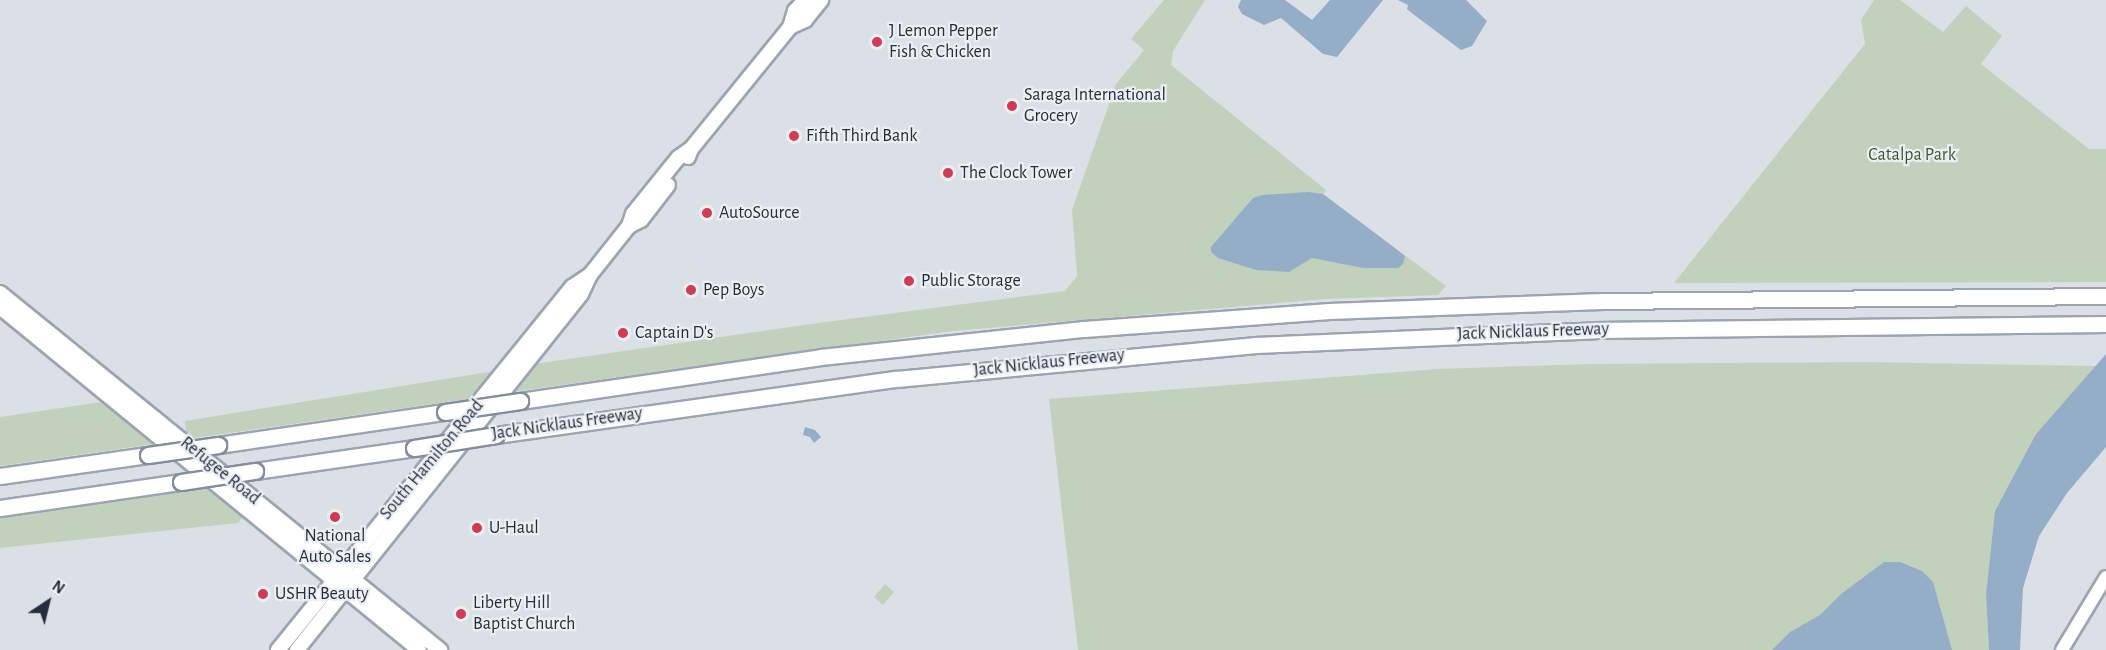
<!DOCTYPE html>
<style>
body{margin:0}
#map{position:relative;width:2106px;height:650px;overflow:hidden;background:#dbe0e6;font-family:"Alegreya Sans",sans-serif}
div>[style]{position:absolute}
.green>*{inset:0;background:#c2d1bc}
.water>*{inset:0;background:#95aec8}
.roads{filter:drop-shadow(2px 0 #9ba4b2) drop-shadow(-2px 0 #9ba4b2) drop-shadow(0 2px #9ba4b2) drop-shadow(0 -2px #9ba4b2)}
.secondary>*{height:12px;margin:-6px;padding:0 6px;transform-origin:6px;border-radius:6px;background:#fff}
.primary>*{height:14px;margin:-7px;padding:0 7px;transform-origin:7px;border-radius:7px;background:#fff}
.highway>*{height:15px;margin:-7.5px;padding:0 7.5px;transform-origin:7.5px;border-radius:7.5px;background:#fff}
.bridges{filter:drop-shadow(2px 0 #838d9d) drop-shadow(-2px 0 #838d9d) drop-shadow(0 2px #838d9d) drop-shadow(0 -2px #838d9d)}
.highway-bridge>*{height:15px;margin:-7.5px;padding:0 7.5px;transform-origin:7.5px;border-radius:7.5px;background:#fff}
.dots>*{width:16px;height:16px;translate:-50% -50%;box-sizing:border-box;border:3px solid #ebeff4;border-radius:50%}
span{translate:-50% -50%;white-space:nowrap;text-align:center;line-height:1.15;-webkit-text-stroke:4.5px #ebeff4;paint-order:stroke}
.poi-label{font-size:18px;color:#252e3d}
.left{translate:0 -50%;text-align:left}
.park-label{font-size:18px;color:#3a5932}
.street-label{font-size:18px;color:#252e3d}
.north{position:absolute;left:18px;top:572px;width:60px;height:60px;-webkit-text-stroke:4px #ebeff4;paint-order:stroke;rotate:35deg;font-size:16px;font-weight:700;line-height:24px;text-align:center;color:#252e3d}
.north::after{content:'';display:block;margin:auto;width:21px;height:27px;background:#252e3d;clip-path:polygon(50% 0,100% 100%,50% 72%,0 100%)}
</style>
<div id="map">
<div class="green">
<div style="clip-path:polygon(1164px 0,1205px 0,1173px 51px,1171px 65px,1326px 190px,1323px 194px,1446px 286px,1438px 295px,1326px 299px,953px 331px,511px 392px,534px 364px,818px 323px,1065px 291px,1077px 276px,1072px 210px,1116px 84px,1144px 50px,1131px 39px)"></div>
<div style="clip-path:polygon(1874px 0,1900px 0,1943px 32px,1966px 6px,2002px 36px,1981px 64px,2089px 149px,2106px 149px,2106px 282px,1674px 283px,1865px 44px,1861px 20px)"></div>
<div style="clip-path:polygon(1864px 362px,2097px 366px,2036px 434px,1986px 595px,1989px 650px,1078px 650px,1049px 399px,1438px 369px,1589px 364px)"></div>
<div style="clip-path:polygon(495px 371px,474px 398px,187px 439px,185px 421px)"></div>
<div style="clip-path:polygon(101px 402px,154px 444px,0 466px,0 417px)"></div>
<div style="clip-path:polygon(211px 484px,242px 518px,238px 523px,0 548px,0 516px)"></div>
<div style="clip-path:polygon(885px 584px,894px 592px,883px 605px,874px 597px)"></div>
</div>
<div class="water">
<div style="clip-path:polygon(1241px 0,1285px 0,1312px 20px,1330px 0,1383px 0,1337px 57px,1323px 54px,1281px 18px,1264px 25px,1242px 14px,1238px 7px)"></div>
<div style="clip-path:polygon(1398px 0,1466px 0,1487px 21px,1472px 46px,1461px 50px,1413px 14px,1407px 9px,1408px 5px)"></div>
<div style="clip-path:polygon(1308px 192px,1323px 194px,1396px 249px,1405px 256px,1403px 264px,1398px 268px,1363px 268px,1312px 258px,1289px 272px,1256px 270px,1218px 258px,1211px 252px,1211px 247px,1253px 198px,1262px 195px)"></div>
<div style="clip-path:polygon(2106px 354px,2106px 447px,2067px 493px,2039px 536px,2023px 588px,2020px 650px,1989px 650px,1986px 595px,1995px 511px,2036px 434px)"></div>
<div style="clip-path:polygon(805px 427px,815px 430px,821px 437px,814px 443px,810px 437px,803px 435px)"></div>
<div style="clip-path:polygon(1884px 562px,1900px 562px,1922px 571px,1933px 582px,1952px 650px,1772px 650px,1790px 632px,1820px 615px,1841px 594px)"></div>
</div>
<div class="roads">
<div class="secondary">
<div style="left:2062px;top:650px;width:85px;rotate:-58.9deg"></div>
</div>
<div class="primary">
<div style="left:790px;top:27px;width:17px;rotate:-25deg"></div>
<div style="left:805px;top:20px;width:26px;rotate:-51deg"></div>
<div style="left:688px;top:157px;width:9px;rotate:-69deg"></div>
<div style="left:691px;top:149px;width:157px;rotate:-50.9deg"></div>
<div style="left:790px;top:27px;width:17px;rotate:-73deg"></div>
<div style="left:795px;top:11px;width:15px;rotate:-48deg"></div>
<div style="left:629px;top:226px;width:13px;rotate:-27deg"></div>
<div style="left:641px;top:220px;width:44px;rotate:-52.4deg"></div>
<div style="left:0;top:293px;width:567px;rotate:39.05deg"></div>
<div style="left:0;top:307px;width:541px;rotate:39.3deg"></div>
<div style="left:278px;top:650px;width:467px;rotate:-51deg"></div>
<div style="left:572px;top:287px;width:22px;rotate:-34deg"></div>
<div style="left:297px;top:650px;width:455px;rotate:-51.4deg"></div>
<div style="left:581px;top:294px;width:21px;rotate:-65deg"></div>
<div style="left:590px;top:275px;width:63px;rotate:-51.5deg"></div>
<div style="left:629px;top:226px;width:13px;rotate:-72deg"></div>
<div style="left:633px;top:214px;width:72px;rotate:-51.2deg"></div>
<div style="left:678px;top:158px;width:16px;rotate:-35deg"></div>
</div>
<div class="highway">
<div style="left:520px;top:401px;width:304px;rotate:-8.3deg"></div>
<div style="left:821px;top:357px;width:264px;rotate:-6.1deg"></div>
<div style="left:1084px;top:329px;width:246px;rotate:-4.2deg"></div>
<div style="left:1329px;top:311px;width:274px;rotate:-2.1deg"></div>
<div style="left:1603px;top:301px;width:503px;rotate:-0.57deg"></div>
<div style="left:496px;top:435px;width:404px;rotate:-8deg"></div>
<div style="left:896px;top:379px;width:362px;rotate:-5.4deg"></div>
<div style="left:1256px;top:345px;width:340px;rotate:-2.5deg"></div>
<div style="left:1596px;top:330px;width:510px;rotate:-0.67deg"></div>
<div style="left:218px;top:445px;width:229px;rotate:-8.3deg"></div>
<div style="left:255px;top:471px;width:161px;rotate:-8.2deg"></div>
<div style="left:0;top:476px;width:149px;rotate:-8.1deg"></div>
<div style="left:0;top:508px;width:183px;rotate:-8.2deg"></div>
</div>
</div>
<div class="bridges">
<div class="highway-bridge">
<div style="left:445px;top:412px;width:76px;rotate:-8.3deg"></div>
<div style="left:414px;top:448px;width:83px;rotate:-9deg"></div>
<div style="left:148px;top:455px;width:71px;rotate:-8.1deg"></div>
<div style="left:181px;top:482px;width:75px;rotate:-8.5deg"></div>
</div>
</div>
<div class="dots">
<div style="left:877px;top:42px;background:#d13b53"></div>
<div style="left:1012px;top:106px;background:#d13b53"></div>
<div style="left:794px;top:136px;background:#d13b53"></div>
<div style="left:948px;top:173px;background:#d13b53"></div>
<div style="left:707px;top:213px;background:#d13b53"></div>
<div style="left:909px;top:281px;background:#d13b53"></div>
<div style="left:691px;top:290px;background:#d13b53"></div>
<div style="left:623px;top:333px;background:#d13b53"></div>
<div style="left:335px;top:517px;background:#d13b53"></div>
<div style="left:477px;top:528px;background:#d13b53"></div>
<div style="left:263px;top:594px;background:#d13b53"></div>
<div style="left:461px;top:614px;background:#d13b53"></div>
</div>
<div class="poi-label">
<span class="left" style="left:889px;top:42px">J Lemon Pepper<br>Fish &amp; Chicken</span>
<span class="left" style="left:1024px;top:106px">Saraga International<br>Grocery</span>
<span class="left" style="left:806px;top:136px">Fifth Third Bank</span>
<span class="left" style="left:960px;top:173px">The Clock Tower</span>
<span class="left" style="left:719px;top:213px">AutoSource</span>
<span class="left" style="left:921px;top:281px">Public Storage</span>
<span class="left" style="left:703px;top:290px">Pep Boys</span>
<span class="left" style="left:635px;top:333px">Captain D's</span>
<span class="left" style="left:489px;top:528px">U-Haul</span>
<span style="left:335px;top:547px">National<br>Auto Sales</span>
<span class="left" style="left:275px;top:594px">USHR Beauty</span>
<span class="left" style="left:473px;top:614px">Liberty Hill<br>Baptist Church</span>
</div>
<div class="park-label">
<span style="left:1912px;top:155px">Catalpa Park</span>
</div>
<div class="street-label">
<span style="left:1533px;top:332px;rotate:-2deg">Jack Nicklaus Freeway</span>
<span style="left:1049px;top:363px;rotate:-6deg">Jack Nicklaus Freeway</span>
<span style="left:567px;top:424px;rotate:-8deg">Jack Nicklaus Freeway</span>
<span style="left:432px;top:460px;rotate:-50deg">South Hamilton Road</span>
<span style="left:220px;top:471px;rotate:39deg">Refugee Road</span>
</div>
<div class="north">N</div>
</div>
